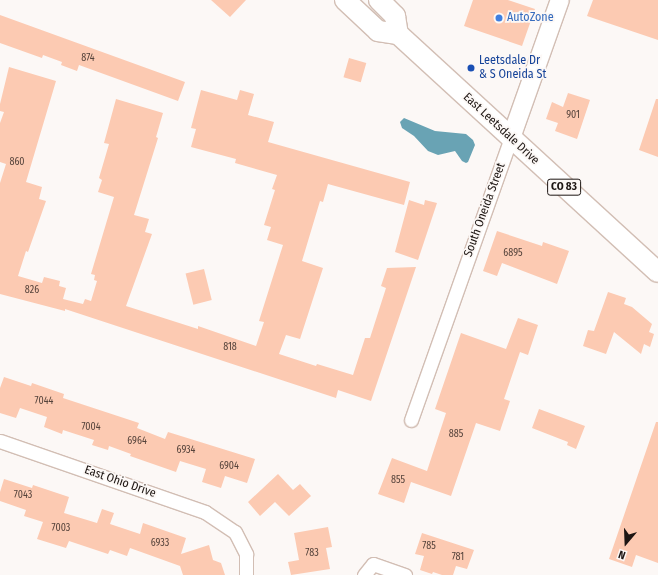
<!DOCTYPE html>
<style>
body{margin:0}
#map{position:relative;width:658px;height:575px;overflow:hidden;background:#fcf8f6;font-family:"Fira Sans Condensed",sans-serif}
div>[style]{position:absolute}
.water>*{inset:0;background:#69a3b4}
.building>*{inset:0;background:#fccab2;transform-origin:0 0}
.roads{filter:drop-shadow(1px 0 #d2beb4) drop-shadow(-1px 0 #d2beb4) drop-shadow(0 1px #d2beb4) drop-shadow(0 -1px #d2beb4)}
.street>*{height:13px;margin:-6.5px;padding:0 6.5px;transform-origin:6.5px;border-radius:6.5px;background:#fff}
.secondary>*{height:18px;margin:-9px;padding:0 9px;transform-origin:9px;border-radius:9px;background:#fff}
.primary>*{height:20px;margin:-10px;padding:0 10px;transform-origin:10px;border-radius:10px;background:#fff}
.dots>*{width:11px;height:11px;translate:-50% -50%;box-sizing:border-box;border:2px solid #fcf8f6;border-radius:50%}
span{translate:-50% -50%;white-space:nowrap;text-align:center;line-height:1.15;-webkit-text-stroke:3.5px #fcf8f6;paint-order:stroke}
.number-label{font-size:10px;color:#55433b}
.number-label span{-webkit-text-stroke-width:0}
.shield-label span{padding:1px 3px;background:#fcf8f6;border:1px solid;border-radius:3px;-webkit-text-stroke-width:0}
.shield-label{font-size:11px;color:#1d1613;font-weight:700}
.shop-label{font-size:12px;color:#366cbe}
.left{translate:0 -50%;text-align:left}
.transit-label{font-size:12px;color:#164399}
.street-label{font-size:12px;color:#1d1613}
.north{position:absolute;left:606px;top:523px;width:40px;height:40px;-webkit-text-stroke:3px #fcf8f6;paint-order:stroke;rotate:199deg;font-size:11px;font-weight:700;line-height:16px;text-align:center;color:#1d1613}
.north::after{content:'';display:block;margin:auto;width:14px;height:18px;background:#1d1613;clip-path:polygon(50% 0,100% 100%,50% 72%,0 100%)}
</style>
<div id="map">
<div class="water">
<i style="clip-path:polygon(404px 118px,435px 131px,466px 134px,473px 140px,475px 145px,468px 162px,466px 163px,462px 161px,455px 151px,438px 155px,428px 151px,414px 136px,402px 128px,400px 122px)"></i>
</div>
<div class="building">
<i style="clip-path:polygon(211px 0,246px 0,230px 17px)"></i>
<i style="clip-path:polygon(473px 0,508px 0,535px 9px,522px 46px,464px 26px)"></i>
<i style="clip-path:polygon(593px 0,658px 0,658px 40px,587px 16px)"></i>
<i style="clip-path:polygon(0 15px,185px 82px,178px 101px,79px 65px,77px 71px,61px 65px,62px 62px,43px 55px,42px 58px,0 43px)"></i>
<i style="left:349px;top:58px;width:18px;height:20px;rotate:16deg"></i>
<i style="clip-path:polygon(9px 67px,56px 81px,26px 182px,42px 187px,39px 199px,46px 201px,28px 252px,26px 251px,18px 276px,42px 283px,44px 277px,60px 281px,59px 286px,66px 288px,63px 299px,83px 304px,85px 299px,91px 301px,97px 281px,94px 280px,95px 275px,91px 274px,114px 197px,98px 192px,102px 180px,99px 178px,109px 144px,104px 143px,116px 99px,163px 113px,156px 137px,158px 138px,134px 215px,149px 219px,145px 232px,152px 234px,126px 306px,198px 329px,198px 326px,256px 346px,264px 322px,259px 321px,283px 245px,267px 240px,271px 227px,264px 225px,275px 190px,272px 189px,277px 175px,235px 163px,236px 159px,191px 147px,196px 129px,191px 128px,201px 90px,237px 100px,240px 90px,254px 94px,248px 115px,274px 122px,268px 142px,410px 182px,404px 205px,328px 184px,323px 202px,320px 201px,302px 261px,323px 268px,300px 339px,286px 335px,279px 354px,316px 366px,317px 364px,353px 375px,365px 338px,370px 338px,386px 288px,381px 286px,387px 268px,416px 267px,371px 401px,338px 390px,336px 398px,65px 309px,65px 311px,0 294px,0 183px,6px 164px,0 162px,0 123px,4px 112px,0 111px,0 104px)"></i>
<i style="clip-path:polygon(568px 93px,590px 100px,577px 139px,555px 131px,558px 123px,546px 119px,552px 102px,563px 107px)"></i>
<i style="clip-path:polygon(656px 99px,658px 99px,658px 157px,639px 150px)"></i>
<i style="clip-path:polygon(409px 200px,424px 205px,425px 200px,437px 203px,418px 260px,395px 252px)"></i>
<i style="clip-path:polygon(497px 231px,542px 246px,543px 242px,569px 251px,557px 284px,502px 263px,497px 276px,483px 271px)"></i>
<i style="left:204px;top:269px;width:32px;height:19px;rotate:76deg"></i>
<i style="clip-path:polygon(608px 292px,626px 298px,624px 304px,632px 307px,652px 324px,649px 332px,654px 334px,650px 347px,644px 344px,641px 354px,614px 332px,606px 354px,583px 346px,588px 330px,594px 331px)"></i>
<i style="clip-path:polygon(518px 318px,538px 325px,528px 355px,520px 352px,504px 399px,510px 401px,500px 431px,476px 423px,451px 496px,411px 482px,404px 503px,378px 494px,392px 458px,427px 471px,446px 413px,435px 409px,461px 333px,506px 349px)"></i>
<i style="clip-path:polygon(4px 377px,31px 386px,32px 383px,64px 394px,63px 398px,139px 423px,137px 428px,165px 439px,168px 432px,255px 459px,247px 483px,225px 476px,221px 488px,202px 482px,206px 469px,180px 461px,176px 472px,130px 456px,131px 454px,109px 446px,108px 450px,92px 445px,94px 440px,63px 430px,62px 434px,44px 427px,47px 417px,20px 408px,16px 418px,0 413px,0 388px)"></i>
<i style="clip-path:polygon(539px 409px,585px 426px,576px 449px,567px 445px,568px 442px,532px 428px)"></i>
<i style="clip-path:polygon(656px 422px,658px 422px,658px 563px,636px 555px,632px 567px,609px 559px)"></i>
<i style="clip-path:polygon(278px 474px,293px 490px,300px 484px,311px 496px,289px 516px,275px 502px,260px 516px,248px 502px)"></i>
<i style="clip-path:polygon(4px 479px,32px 488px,33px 485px,69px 497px,64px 513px,97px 523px,102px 509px,114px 513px,110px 524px,140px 534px,143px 523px,186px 538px,181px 554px,209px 545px,213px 560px,221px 563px,225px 575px,183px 575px,180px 566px,130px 548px,127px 556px,110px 550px,108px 554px,69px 541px,66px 548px,37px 539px,43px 522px,24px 516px,26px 510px,0 501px,0 492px)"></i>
<i style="clip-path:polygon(328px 527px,332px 547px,326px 548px,330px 569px,291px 575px,288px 562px,299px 560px,294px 533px)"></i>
<i style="clip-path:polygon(422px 533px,474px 550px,467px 569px,456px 566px,453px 575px,442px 575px,433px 572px,432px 574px,420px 570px,424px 556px,415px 554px)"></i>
</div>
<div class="roads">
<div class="street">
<i style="left:411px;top:420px;width:299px;rotate:-70.5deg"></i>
<i style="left:0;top:441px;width:217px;rotate:19.1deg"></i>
<i style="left:205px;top:512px;width:36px;rotate:34deg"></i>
<i style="left:235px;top:532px;width:25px;rotate:63deg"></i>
<i style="left:246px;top:554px;width:21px;rotate:90deg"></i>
<i style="left:364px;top:575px;width:14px;rotate:-51deg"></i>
<i style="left:373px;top:564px;width:34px;rotate:19deg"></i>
</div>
<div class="secondary">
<i style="left:511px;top:138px;width:146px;rotate:-70.5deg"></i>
</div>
<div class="primary">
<i style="left:345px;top:0;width:45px;rotate:43.2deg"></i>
<i style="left:378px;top:31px;width:20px;rotate:9deg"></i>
<i style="left:398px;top:34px;width:352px;rotate:42.5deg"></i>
<i style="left:379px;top:0;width:23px;rotate:45deg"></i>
<i style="left:395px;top:16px;width:18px;rotate:81deg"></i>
</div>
</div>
<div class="dots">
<i style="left:499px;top:18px;background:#3f7fe0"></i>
<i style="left:471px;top:68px;background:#1a4fb4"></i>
</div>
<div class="number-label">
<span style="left:88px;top:59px">874</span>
<span style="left:573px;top:116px">901</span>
<span style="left:17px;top:163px">860</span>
<span style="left:513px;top:254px">6895</span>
<span style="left:32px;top:291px">826</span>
<span style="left:230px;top:348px">818</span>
<span style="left:44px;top:402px">7044</span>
<span style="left:91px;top:428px">7004</span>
<span style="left:456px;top:435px">885</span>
<span style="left:137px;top:442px">6964</span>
<span style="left:186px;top:451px">6934</span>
<span style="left:229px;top:467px">6904</span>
<span style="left:398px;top:481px">855</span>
<span style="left:23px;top:496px">7043</span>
<span style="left:61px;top:529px">7003</span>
<span style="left:160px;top:544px">6933</span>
<span style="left:429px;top:547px">785</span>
<span style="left:312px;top:554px">783</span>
<span style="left:458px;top:558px">781</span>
</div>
<div class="shield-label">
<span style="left:564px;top:187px">CO 83</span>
</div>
<div class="shop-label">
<span class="left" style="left:507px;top:18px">AutoZone</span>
</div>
<div class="transit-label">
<span class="left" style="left:479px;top:68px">Leetsdale Dr<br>&amp; S Oneida St</span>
</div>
<div class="street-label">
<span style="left:501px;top:129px;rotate:43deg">East Leetsdale Drive</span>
<span style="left:485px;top:210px;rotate:-70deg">South Oneida Street</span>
<span style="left:120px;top:482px;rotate:19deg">East Ohio Drive</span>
</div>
<div class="north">N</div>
</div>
